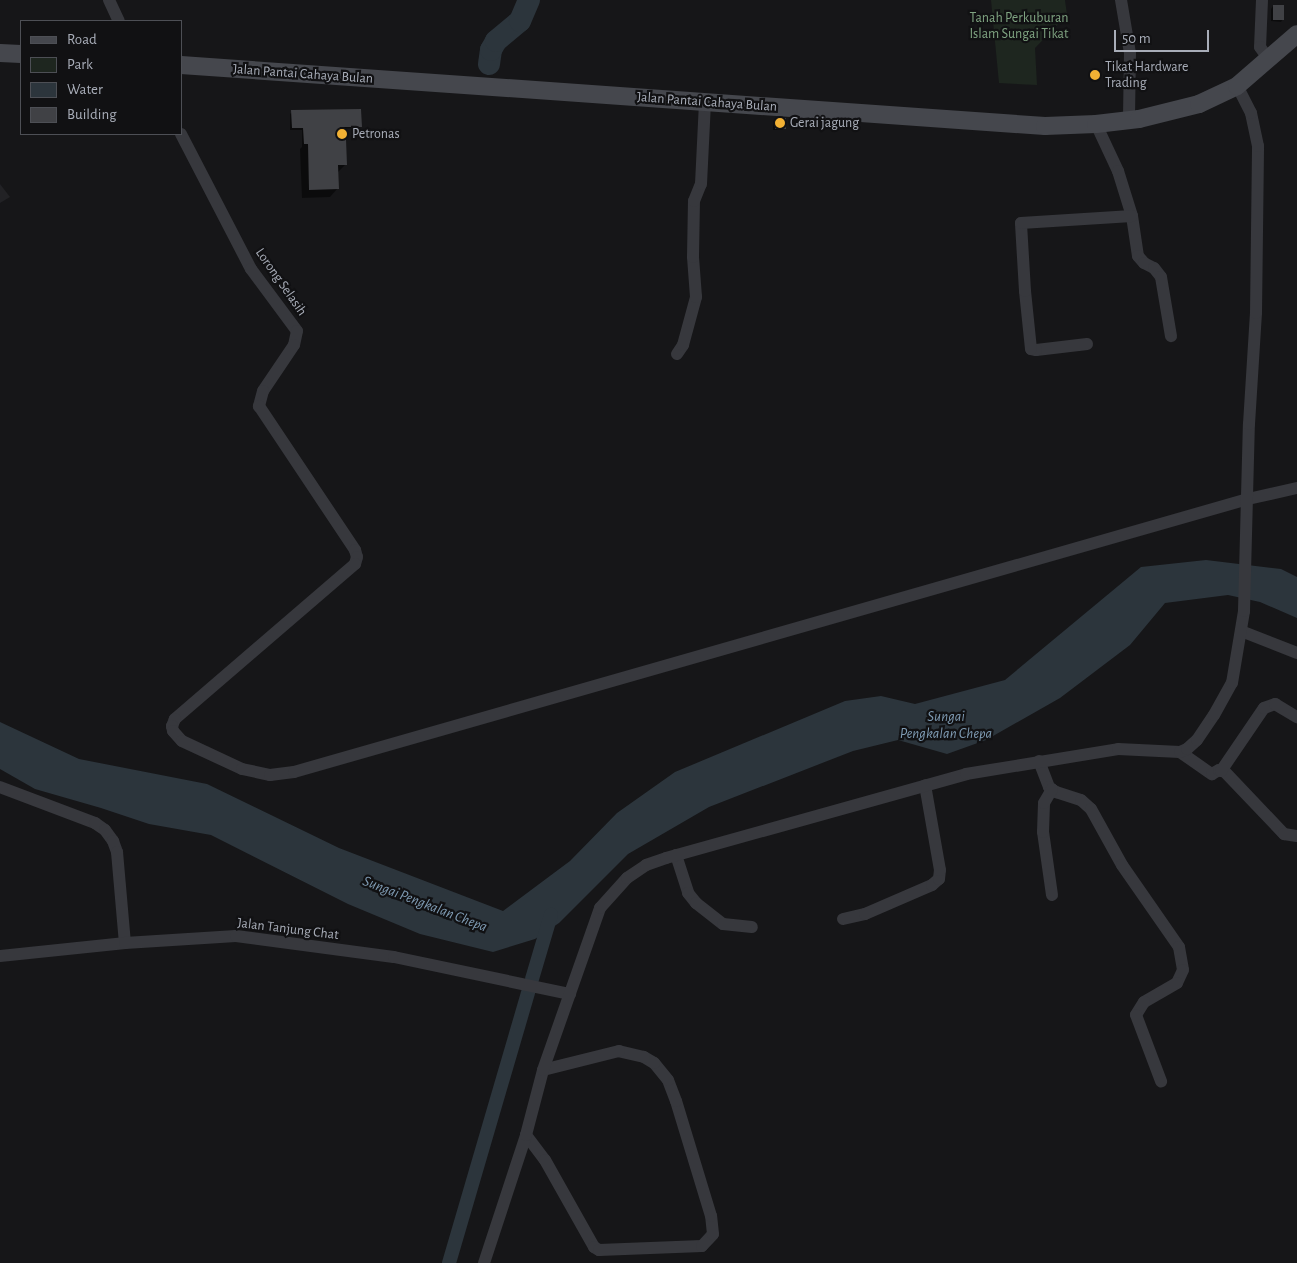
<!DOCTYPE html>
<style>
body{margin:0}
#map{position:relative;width:1297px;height:1263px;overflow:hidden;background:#161618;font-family:"Alegreya Sans",sans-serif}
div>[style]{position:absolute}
.built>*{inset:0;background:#222225}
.green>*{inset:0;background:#1e261f}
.water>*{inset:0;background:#2c353c}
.shadow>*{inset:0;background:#0007}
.canal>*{height:14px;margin:-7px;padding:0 7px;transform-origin:7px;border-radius:7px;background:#2c353c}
.river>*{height:22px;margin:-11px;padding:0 11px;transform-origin:11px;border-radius:11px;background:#2c353c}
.building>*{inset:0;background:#404145;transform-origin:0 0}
.street>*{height:12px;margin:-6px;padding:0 6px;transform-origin:6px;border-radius:6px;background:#37383d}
.secondary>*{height:18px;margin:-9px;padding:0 9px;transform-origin:9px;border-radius:9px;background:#45474d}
.dots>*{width:14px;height:14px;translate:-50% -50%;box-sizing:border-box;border:2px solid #111113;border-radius:50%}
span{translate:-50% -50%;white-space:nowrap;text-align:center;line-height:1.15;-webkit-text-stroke:4.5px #111113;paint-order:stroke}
.park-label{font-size:14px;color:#7fa381}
.poi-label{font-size:14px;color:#a8adb8}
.left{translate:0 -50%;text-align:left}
.street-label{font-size:14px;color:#a8adb8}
.water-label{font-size:15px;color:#7f9bb3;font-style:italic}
.legend{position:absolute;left:20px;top:20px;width:162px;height:115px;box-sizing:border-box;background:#111113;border:1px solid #4d4f55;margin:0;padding:6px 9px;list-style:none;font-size:15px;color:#a8adb8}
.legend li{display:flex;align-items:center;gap:10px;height:25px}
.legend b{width:25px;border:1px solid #4d4f55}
.scale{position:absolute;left:1114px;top:30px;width:95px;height:22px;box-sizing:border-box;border:2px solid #a8adb8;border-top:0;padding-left:6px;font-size:15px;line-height:18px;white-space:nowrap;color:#a8adb8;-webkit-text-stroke:4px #111113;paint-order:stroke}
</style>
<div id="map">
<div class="built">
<i style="clip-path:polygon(0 184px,10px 197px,0 203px)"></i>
</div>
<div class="green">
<i style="clip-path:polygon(991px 0,1065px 0,1067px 15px,1035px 48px,1037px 85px,999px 83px)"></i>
</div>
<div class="water">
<i style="clip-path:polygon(1206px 560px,1281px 569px,1297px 577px,1297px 618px,1260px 602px,1228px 595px,1165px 603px,1130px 645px,1060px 698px,986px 740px,947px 754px,898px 740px,853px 751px,709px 807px,628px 854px,559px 923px,535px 939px,493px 952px,420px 934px,348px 904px,211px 835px,149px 824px,101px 808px,35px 789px,0 769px,0 722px,79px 759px,207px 784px,339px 848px,503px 911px,570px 861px,617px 813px,675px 772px,845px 701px,881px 696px,915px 704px,1005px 680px,1141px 567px)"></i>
</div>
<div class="shadow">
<i style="clip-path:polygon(1273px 6px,1283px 19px,1281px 22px,1271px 21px,1271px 9px)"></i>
<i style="clip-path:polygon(292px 112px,361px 126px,358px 128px,339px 129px,346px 164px,338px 172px,338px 188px,330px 197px,302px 198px,300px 149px,302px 147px,302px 130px,290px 130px,290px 114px)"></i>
<i style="clip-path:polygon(775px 119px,784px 128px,782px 130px,773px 130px,773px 122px)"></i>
</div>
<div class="canal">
<i style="left:532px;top:979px;width:67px;rotate:-73.5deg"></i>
<i style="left:449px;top:1263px;width:282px;rotate:-73.7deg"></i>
</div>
<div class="river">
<i style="left:489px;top:64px;width:14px;rotate:-82deg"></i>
<i style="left:491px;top:50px;width:10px;rotate:-61deg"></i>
<i style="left:496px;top:41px;width:31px;rotate:-40deg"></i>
<i style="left:520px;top:21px;width:23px;rotate:-67deg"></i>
</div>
<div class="building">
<i style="left:1273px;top:5px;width:11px;height:15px"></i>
<i style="clip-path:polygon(361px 109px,362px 127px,340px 127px,341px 139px,346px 139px,347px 165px,338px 165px,339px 189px,309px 190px,308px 144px,304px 144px,303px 128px,292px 128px,291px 110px)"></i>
<i style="left:775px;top:118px;width:11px;height:11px"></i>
</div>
<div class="street">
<i style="left:109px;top:0;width:23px;rotate:65deg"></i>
<i style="left:1121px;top:0;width:54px;rotate:80.4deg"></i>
<i style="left:1130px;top:53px;width:67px;rotate:90.9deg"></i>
<i style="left:1262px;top:0;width:47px;rotate:92.4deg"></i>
<i style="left:1260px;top:47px;width:16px;rotate:55deg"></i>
<i style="left:1096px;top:124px;width:52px;rotate:64.9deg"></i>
<i style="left:1118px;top:171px;width:47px;rotate:72.7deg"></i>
<i style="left:1132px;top:216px;width:40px;rotate:81.5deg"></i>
<i style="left:1138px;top:256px;width:9px;rotate:49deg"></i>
<i style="left:1144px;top:263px;width:11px;rotate:27deg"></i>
<i style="left:1154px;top:268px;width:11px;rotate:52deg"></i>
<i style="left:1161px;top:277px;width:60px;rotate:80.4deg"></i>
<i style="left:181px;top:134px;width:152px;rotate:62.6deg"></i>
<i style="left:251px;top:269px;width:77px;rotate:53.4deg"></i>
<i style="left:297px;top:331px;width:14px;rotate:102deg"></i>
<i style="left:294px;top:345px;width:55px;rotate:124deg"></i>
<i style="left:263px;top:391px;width:16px;rotate:105deg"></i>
<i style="left:259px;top:406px;width:173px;rotate:56.3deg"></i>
<i style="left:355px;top:550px;width:7px;rotate:74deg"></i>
<i style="left:357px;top:557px;width:7px;rotate:106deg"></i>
<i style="left:355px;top:564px;width:238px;rotate:139.3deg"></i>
<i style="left:175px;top:719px;width:8px;rotate:113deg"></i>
<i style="left:172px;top:726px;width:5px;rotate:79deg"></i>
<i style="left:173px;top:731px;width:13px;rotate:48deg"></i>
<i style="left:182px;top:741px;width:66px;rotate:25deg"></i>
<i style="left:242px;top:769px;width:29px;rotate:12deg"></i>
<i style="left:270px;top:775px;width:24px;rotate:-7deg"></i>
<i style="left:294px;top:772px;width:992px;rotate:-15.97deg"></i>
<i style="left:1248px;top:499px;width:50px;rotate:-12.7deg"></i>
<i style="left:1087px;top:344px;width:51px;rotate:173.3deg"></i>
<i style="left:1036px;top:350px;width:5px;rotate:-169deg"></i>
<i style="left:1031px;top:349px;width:58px;rotate:-95.9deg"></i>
<i style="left:1025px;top:291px;width:68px;rotate:-93.4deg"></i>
<i style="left:1021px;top:223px;width:111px;rotate:-3.6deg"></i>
<i style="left:677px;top:354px;width:11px;rotate:-56deg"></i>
<i style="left:683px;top:345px;width:50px;rotate:-74.8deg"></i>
<i style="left:696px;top:297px;width:40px;rotate:-94.3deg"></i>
<i style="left:693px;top:257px;width:56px;rotate:-89deg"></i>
<i style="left:694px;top:201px;width:18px;rotate:-68deg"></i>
<i style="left:701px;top:184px;width:82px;rotate:-87.2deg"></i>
<i style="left:1241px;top:631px;width:60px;rotate:21.4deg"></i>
<i style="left:1180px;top:752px;width:39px;rotate:35deg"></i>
<i style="left:1212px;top:774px;width:8px;rotate:-30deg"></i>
<i style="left:1219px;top:770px;width:6px;rotate:18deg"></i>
<i style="left:1225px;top:772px;width:86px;rotate:46.4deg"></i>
<i style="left:1284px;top:834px;width:13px;rotate:9deg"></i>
<i style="left:1039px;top:761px;width:28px;rotate:69deg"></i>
<i style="left:1049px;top:787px;width:9px;rotate:36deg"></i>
<i style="left:1056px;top:792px;width:26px;rotate:18deg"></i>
<i style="left:1081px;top:800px;width:13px;rotate:42deg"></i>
<i style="left:1091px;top:809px;width:64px;rotate:61deg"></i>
<i style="left:1122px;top:865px;width:100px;rotate:55.2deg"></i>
<i style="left:1179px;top:947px;width:23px;rotate:80deg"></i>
<i style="left:1183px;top:970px;width:14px;rotate:115deg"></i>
<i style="left:1177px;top:983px;width:38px;rotate:150deg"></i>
<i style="left:1144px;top:1002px;width:15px;rotate:122deg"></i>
<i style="left:1136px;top:1015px;width:71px;rotate:69.3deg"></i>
<i style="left:1221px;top:771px;width:76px;rotate:-55.7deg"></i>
<i style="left:1264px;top:708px;width:12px;rotate:-20deg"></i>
<i style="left:1275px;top:704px;width:26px;rotate:31deg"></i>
<i style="left:0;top:787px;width:102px;rotate:20.8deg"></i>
<i style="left:95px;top:823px;width:12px;rotate:35deg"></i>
<i style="left:105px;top:830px;width:14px;rotate:54deg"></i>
<i style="left:113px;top:841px;width:12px;rotate:70deg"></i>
<i style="left:117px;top:852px;width:91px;rotate:85deg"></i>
<i style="left:676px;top:855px;width:40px;rotate:72deg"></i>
<i style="left:688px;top:893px;width:13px;rotate:51deg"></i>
<i style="left:696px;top:903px;width:34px;rotate:38deg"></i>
<i style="left:723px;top:924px;width:29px;rotate:6deg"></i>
<i style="left:1052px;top:895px;width:64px;rotate:-98.1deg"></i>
<i style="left:1043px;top:832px;width:29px;rotate:-88deg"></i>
<i style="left:1044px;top:803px;width:16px;rotate:-60deg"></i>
<i style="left:843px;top:919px;width:23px;rotate:-13deg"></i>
<i style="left:865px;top:914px;width:73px;rotate:-23.4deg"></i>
<i style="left:932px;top:885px;width:9px;rotate:-41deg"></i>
<i style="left:939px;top:879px;width:9px;rotate:-84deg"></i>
<i style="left:940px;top:870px;width:86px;rotate:-100deg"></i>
<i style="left:0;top:956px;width:126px;rotate:-5.9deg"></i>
<i style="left:125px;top:943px;width:111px;rotate:-3.6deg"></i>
<i style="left:236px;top:936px;width:159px;rotate:7.6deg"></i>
<i style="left:394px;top:957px;width:180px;rotate:11.9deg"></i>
<i style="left:526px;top:1135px;width:31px;rotate:53deg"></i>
<i style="left:545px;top:1160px;width:100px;rotate:60.6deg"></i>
<i style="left:594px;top:1247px;width:6px;rotate:31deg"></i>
<i style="left:599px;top:1250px;width:103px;rotate:-2.2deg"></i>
<i style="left:702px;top:1246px;width:16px;rotate:-47deg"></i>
<i style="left:713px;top:1234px;width:18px;rotate:-96deg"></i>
<i style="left:711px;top:1216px;width:120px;rotate:-106.9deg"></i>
<i style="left:676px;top:1101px;width:22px;rotate:-111deg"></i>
<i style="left:668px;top:1080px;width:22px;rotate:-129deg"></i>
<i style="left:654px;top:1063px;width:12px;rotate:-149deg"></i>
<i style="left:644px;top:1057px;width:26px;rotate:-167deg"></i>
<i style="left:619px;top:1051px;width:78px;rotate:166deg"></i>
<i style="left:484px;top:1263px;width:135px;rotate:-71.8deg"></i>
<i style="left:526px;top:1135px;width:67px;rotate:-75.3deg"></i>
<i style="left:543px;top:1070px;width:172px;rotate:-70.6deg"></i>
<i style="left:600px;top:908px;width:40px;rotate:-48deg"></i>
<i style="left:627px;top:878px;width:23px;rotate:-34deg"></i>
<i style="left:646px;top:865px;width:21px;rotate:-19deg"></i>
<i style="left:666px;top:858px;width:312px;rotate:-15.6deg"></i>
<i style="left:966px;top:774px;width:154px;rotate:-9.3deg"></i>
<i style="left:1118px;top:749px;width:62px;rotate:2.8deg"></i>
<i style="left:1180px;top:752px;width:8px;rotate:-23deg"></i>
<i style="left:1187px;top:749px;width:13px;rotate:-42deg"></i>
<i style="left:1197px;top:740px;width:30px;rotate:-56deg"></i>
<i style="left:1214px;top:715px;width:37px;rotate:-61deg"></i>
<i style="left:1232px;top:683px;width:73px;rotate:-80.5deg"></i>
<i style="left:1244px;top:611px;width:187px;rotate:-88.5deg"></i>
<i style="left:1249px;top:424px;width:111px;rotate:-86.4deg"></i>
<i style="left:1256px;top:313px;width:167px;rotate:-89.3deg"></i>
<i style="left:1258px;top:146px;width:34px;rotate:-102deg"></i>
<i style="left:1251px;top:113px;width:30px;rotate:-117deg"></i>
</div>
<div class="secondary">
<i style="left:0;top:53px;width:21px;rotate:3deg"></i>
<i style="left:181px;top:65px;width:866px;rotate:4.04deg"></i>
<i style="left:1045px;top:126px;width:51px;rotate:-2.2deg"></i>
<i style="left:1096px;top:124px;width:43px;rotate:-6.6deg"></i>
<i style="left:1139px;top:119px;width:62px;rotate:-14deg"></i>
<i style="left:1199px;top:104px;width:42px;rotate:-25.3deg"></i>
<i style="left:1237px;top:86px;width:79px;rotate:-40.9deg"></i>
</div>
<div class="dots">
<i style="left:1095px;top:75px;background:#f2b134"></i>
<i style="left:780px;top:123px;background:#f2b134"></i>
<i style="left:342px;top:134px;background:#f2b134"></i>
</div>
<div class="park-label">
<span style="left:1019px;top:26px">Tanah Perkuburan<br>Islam Sungai Tikat</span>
</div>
<div class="poi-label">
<span class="left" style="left:1105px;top:75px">Tikat Hardware<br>Trading</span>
<span class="left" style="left:790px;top:123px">Gerai jagung</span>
<span class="left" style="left:352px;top:134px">Petronas</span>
</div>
<div class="street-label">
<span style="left:303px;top:74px;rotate:4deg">Jalan Pantai Cahaya Bulan</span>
<span style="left:707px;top:102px;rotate:4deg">Jalan Pantai Cahaya Bulan</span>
<span style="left:281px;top:282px;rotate:55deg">Lorong Selasih</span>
<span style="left:288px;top:929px;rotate:7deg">Jalan Tanjung Chat</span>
</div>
<div class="water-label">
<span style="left:946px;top:725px">Sungai<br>Pengkalan Chepa</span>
<span style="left:425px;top:904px;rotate:21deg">Sungai Pengkalan Chepa</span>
</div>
<ul class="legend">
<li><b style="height:6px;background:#45474d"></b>Road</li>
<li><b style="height:14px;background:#1e261f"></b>Park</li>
<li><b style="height:14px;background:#2c353c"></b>Water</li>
<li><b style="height:14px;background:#404145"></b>Building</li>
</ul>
<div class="scale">50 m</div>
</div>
